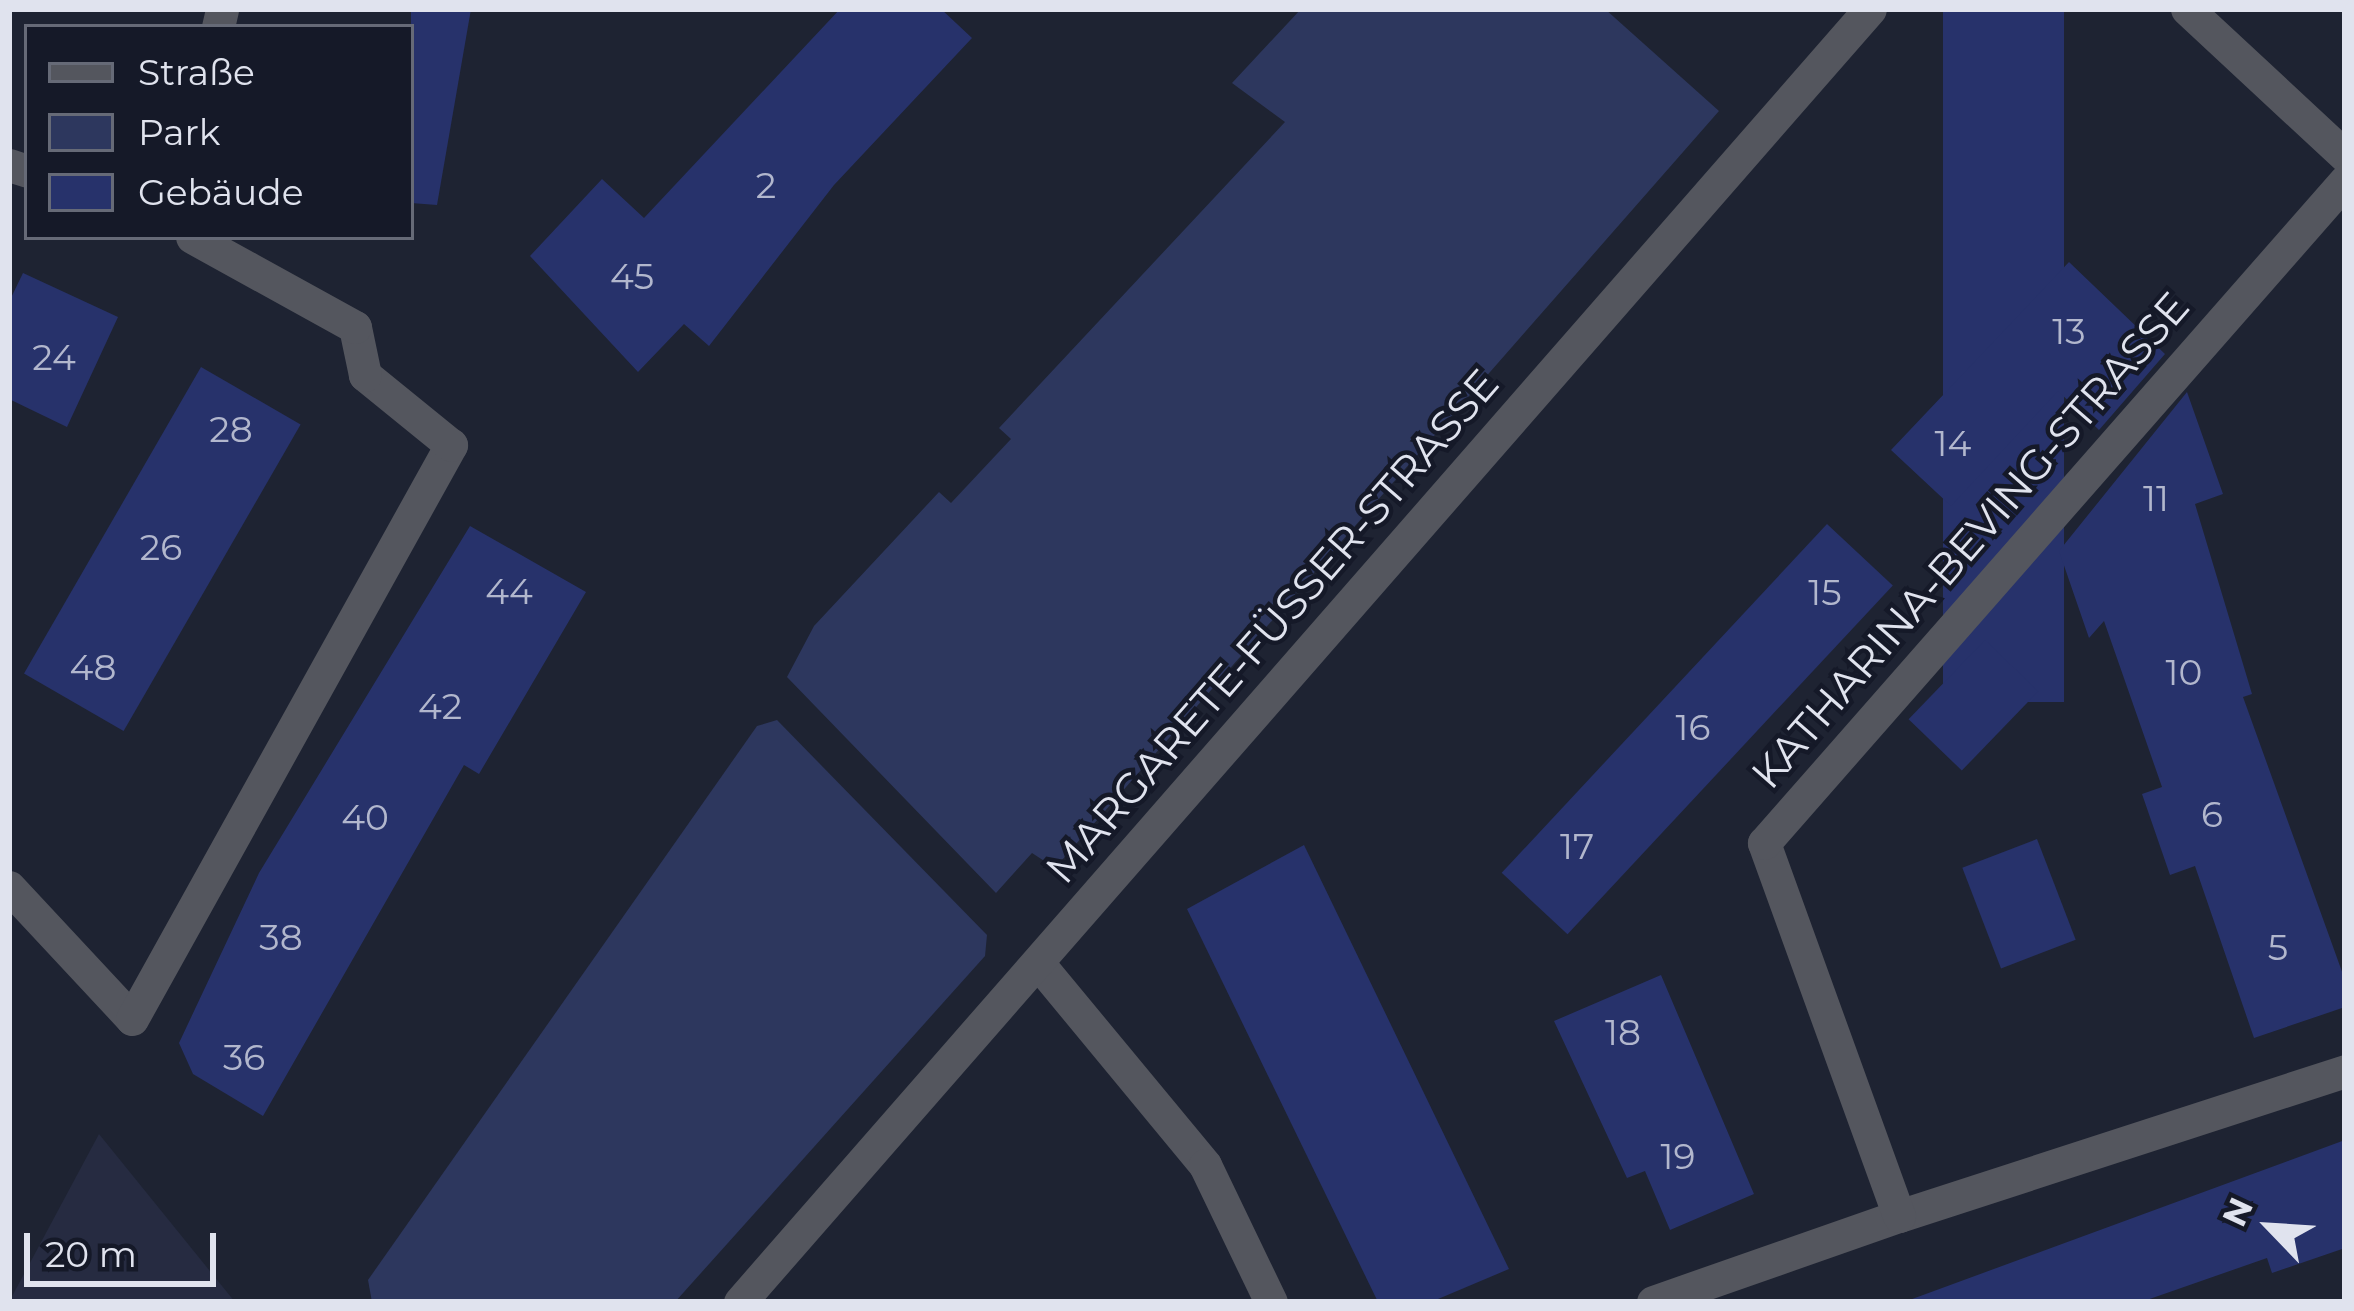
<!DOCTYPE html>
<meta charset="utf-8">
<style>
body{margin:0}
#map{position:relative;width:2354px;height:1311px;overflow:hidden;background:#1e2332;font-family:Montserrat,sans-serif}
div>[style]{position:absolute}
.built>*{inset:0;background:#262b41}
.green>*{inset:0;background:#2d375e}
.building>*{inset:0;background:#27326b;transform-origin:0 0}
.minor>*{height:33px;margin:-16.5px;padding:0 16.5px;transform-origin:16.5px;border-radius:16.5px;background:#54565e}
span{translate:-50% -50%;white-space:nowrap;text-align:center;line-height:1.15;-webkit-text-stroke:9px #151928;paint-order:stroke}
.number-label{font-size:36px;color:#b2b7cd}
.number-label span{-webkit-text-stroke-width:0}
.street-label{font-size:42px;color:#e0e3ee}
.frame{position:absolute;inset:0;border:12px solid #e0e3ee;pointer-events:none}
.legend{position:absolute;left:24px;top:24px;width:390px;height:216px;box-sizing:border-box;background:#151928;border:3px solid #666a77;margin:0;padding:15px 21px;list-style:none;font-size:36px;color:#e0e3ee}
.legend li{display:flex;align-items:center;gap:24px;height:60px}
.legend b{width:60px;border:3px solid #666a77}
.north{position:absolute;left:2210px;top:1167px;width:120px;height:120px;-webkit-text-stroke:9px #151928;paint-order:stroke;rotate:295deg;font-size:33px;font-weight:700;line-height:48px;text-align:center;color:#e0e3ee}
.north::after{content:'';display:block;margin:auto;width:42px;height:54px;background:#e0e3ee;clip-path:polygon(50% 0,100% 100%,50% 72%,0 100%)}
.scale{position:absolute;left:24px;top:1233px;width:192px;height:54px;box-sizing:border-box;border:6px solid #e0e3ee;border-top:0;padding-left:15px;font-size:36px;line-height:42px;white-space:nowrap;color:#e0e3ee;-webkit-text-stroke:9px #151928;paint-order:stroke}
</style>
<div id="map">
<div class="built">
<i style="clip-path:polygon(99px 1134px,235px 1302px,9px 1302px)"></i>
</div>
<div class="green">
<i style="clip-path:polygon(1301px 9px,1605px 9px,1719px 111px,1055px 868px,1032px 853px,996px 893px,787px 677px,814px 626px,939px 492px,951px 503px,1011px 439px,999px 428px,1285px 122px,1232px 83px)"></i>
<i style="clip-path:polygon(777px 720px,987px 935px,985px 956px,675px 1302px,372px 1302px,368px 1280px,757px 726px)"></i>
</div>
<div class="building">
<i style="clip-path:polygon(411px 9px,471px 9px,437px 205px,411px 203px)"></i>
<i style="clip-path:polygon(840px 9px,941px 9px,972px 38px,834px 185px,709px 346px,684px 324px,638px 372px,530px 256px,602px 179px,644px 218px)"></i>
<i style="left:1943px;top:9px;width:121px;height:693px"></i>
<i style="clip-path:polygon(2069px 262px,2165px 354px,2099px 430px,2058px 391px,1951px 506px,1891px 450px)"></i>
<i style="clip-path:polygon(23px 273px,118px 317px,67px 427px,9px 399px,9px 302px)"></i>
<i style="left:201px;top:367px;width:115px;height:354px;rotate:30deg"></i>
<i style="clip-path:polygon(2187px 392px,2223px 494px,2195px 504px,2252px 694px,2243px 697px,2345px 980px,2345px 1007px,2254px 1038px,2195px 866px,2170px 875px,2142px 794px,2162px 787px,2104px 621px,2089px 638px,2059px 551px)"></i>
<i style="left:1827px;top:524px;width:90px;height:477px;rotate:43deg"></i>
<i style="clip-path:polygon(470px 526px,586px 592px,479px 774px,464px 765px,263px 1116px,193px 1074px,179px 1043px,259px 873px)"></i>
<i style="left:1985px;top:640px;width:74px;height:110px;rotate:44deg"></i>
<i style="left:2037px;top:839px;width:108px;height:80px;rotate:69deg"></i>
<i style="clip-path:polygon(1304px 845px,1509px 1269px,1431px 1302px,1378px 1302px,1187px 909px)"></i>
<i style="clip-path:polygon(1661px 975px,1754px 1194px,1670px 1230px,1645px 1171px,1627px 1178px,1554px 1021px)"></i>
<i style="clip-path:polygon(2345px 1140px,2345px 1248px,2272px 1273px,2267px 1258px,2141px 1302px,1904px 1302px)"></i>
</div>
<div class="minor">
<i style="left:2187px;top:9px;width:216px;rotate:42.9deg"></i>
<i style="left:218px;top:27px;width:18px;rotate:-77deg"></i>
<i style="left:9px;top:165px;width:19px;rotate:18deg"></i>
<i style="left:9px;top:887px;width:180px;rotate:47deg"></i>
<i style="left:132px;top:1019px;width:657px;rotate:-60.94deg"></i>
<i style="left:451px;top:445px;width:111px;rotate:-140.9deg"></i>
<i style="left:365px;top:375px;width:49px;rotate:-101.8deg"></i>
<i style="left:355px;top:327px;width:186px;rotate:-151.1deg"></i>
<i style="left:1038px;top:963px;width:262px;rotate:50.4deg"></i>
<i style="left:1205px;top:1165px;width:152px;rotate:64.3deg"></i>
<i style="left:1899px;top:1216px;width:469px;rotate:-18deg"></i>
<i style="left:740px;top:1302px;width:1717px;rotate:-48.85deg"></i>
<i style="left:1653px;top:1302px;width:261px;rotate:-19.3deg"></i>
<i style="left:1899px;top:1216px;width:397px;rotate:-109.9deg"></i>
<i style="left:1764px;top:843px;width:881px;rotate:-48.73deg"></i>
</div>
<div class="number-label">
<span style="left:766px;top:186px">2</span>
<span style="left:632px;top:277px">45</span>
<span style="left:2069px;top:332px">13</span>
<span style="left:54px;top:358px">24</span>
<span style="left:231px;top:430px">28</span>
<span style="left:1953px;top:444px">14</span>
<span style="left:2156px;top:499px">11</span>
<span style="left:161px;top:548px">26</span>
<span style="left:509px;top:592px">44</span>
<span style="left:1825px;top:593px">15</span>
<span style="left:93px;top:668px">48</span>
<span style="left:2184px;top:673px">10</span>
<span style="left:440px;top:707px">42</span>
<span style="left:1693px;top:728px">16</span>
<span style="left:2212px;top:815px">6</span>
<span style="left:365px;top:818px">40</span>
<span style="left:1577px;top:847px">17</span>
<span style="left:281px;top:938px">38</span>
<span style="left:2278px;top:948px">5</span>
<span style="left:1623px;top:1033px">18</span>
<span style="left:244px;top:1058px">36</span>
<span style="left:1678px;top:1157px">19</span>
</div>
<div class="street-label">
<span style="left:1970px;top:540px;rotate:-49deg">KATHARINA-BEVING-STRASSE</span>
<span style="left:1272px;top:626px;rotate:-49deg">MARGARETE-FÜSSER-STRASSE</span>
</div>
<div class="frame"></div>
<ul class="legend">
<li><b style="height:15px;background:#54565e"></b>Straße</li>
<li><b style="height:33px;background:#2d375e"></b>Park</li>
<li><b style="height:33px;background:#27326b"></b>Gebäude</li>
</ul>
<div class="north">N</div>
<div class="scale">20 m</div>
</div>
